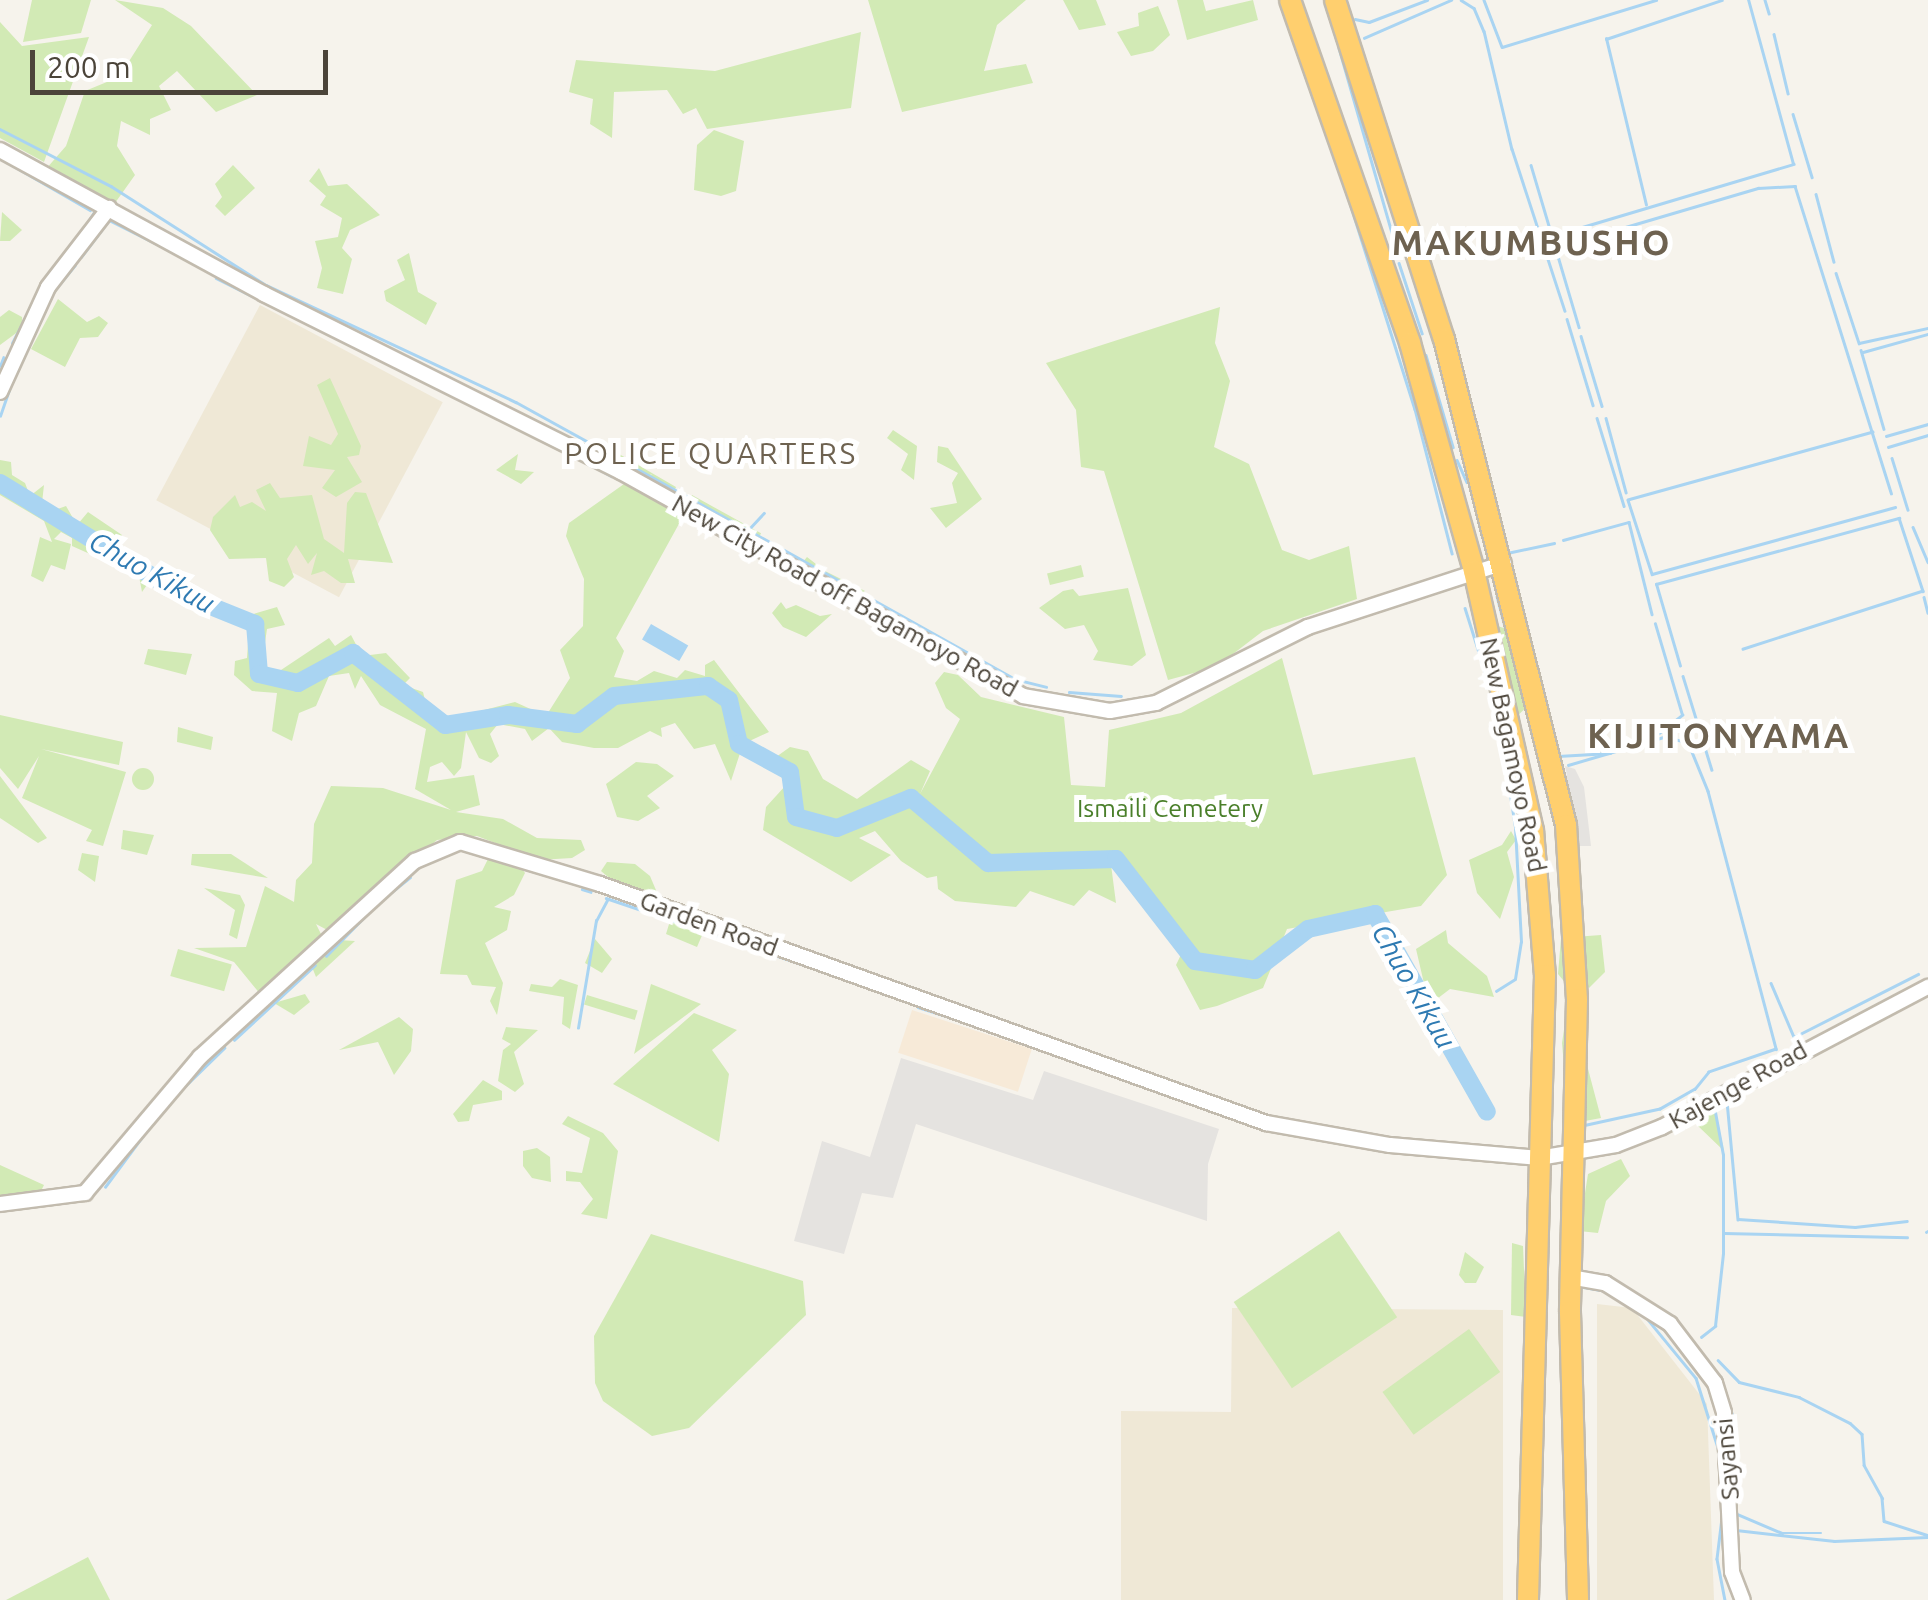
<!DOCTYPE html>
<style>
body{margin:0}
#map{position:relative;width:1928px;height:1600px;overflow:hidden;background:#f6f3ec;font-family:Ubuntu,sans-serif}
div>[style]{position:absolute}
.commercial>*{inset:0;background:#f7ead8;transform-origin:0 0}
.education>*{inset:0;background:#efe8d6;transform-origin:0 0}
.green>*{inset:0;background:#d2eab5;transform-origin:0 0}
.round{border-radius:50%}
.parking>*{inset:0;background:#e5e3e0}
.water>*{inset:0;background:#a9d4f2;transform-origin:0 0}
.stream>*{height:2.5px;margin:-1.25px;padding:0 1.25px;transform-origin:1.25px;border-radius:1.25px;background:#a9d4f2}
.river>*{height:18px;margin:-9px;padding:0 9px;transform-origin:9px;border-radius:9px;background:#a9d4f2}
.roads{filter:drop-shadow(2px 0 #c2bbae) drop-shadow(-2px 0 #c2bbae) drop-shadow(0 2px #c2bbae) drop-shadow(0 -2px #c2bbae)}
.minor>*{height:14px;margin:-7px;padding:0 7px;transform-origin:7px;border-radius:7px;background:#fff}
.highway>*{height:20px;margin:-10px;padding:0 10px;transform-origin:10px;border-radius:10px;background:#ffcf6e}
span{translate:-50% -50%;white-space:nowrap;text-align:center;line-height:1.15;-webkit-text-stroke:10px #fff;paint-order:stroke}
.street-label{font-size:25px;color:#4b4439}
.park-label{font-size:25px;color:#4a7f2a}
.water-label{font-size:28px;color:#2e7ab2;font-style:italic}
.quarter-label{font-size:30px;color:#6e6250;letter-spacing:2.5px}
.district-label{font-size:35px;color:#6e6250;font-weight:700;letter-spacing:2.5px}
.scale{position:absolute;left:30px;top:50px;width:298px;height:45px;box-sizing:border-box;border:5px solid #4b4439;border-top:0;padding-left:12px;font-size:30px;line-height:35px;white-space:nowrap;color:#4b4439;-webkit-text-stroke:8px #fff;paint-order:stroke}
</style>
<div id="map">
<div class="commercial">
<i style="left:912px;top:1010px;width:126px;height:45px;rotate:18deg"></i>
</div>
<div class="education">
<i style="left:260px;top:305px;width:207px;height:221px;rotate:28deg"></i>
<i style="clip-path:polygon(1597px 1304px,1632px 1308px,1707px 1404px,1714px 1600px,1597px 1600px)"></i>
<i style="clip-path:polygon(1232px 1308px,1503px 1310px,1503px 1600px,1121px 1600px,1121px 1411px,1231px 1412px)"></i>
</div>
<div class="green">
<i style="clip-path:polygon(32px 0,91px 0,81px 33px,23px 42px)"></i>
<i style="clip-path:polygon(115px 0,163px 8px,191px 26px,257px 95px,216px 112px,177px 71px,159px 86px,171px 110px,150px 119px,150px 135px,121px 121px,117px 146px,135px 175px,115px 203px,46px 169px,66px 146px,85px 91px,119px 77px,152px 25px)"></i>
<i style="clip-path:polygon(868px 0,1026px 0,997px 25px,984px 71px,1026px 64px,1033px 83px,902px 112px)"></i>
<i style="clip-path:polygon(1063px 0,1096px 0,1106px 25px,1079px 30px)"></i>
<i style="clip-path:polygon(1177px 0,1203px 0,1206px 11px,1253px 0,1258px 20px,1187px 40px)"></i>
<i style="clip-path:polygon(1158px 6px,1170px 35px,1153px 51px,1131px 56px,1117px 32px,1139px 26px,1138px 13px)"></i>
<i style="clip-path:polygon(0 22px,22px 46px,89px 37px,44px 162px,0 138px)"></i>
<i style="clip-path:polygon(861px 32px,851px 108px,707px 129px,696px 108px,683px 114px,667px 90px,614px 92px,612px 138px,590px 124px,593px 99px,569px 92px,576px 60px,715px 71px)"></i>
<i style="clip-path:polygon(714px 130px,744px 141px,736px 191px,721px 196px,694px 190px,697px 145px)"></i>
<i style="clip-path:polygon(233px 165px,255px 188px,225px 216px,215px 206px,222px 197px,215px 184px)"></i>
<i style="clip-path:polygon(319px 168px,328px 186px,347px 184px,380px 215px,350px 230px,342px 248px,352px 259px,343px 294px,317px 288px,322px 268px,315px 241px,338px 237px,342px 218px,320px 205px,326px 196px,309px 181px)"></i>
<i style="clip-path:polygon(2px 212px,22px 230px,10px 241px,0 241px)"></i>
<i style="clip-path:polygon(409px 253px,418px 292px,437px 303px,426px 325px,386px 301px,384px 291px,405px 280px,397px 260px)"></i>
<i style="clip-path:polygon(58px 299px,87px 322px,99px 316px,108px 323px,98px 337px,80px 338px,65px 367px,31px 349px)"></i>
<i style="clip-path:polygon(1220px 307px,1215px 343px,1230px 381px,1214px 447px,1249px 464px,1282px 550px,1309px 560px,1349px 546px,1357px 599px,1263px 631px,1216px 667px,1168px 680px,1104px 471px,1081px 467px,1076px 410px,1046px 363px)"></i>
<i style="clip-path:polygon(9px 310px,22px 317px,23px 328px,0 345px,0 317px)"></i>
<i style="clip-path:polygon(330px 378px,361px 446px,359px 455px,347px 457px,362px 482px,336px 497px,322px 488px,335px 470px,303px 466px,309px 436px,331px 445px,338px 434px,317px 385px)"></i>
<i style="clip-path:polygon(893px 430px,917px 446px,914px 480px,901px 470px,908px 454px,887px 438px)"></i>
<i style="clip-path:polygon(595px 440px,676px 487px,673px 494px,647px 480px,652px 474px,644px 478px,608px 459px)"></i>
<i style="clip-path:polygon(938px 446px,948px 448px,982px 499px,946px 528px,930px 508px,957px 503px,952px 483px,958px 473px,937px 462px)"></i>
<i style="clip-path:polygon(518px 454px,515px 470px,534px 472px,521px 484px,496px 470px)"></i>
<i style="clip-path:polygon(0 460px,11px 462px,12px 475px,25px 483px,30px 496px,44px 485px,42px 503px,52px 511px,66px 506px,77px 525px,88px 512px,122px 535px,112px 550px,158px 579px,156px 585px,149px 582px,142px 592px,139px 576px,72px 546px,72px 538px,61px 532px,54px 539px,71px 544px,65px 570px,51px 565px,43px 582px,31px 576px,40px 537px,52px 542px,44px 521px,0 495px)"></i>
<i style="clip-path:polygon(270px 483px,280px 498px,312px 495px,324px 539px,344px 553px,347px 503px,355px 492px,366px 493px,393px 563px,348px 559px,355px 583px,341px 583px,324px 571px,311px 575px,317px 553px,308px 564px,296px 545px,287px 559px,294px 577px,284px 587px,269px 581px,266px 558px,229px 559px,210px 530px,213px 517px,235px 495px,240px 507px,252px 502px,266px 511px,256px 490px)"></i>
<i style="clip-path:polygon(624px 484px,678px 512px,680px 522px,616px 638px,624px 651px,614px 677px,637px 681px,654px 671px,677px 678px,685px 670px,705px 676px,705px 665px,714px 660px,769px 732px,743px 744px,731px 781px,715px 744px,694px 749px,675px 723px,661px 728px,662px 737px,650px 731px,618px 748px,594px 748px,562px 742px,549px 728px,532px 741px,525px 729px,498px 724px,490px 734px,499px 756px,491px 763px,479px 758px,466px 732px,461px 768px,454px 776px,442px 762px,430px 767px,427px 782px,474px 775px,480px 805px,456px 812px,503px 819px,537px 838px,581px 840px,585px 850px,572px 858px,539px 860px,477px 836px,437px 840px,331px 932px,316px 924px,322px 936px,261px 995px,234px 962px,194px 948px,246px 947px,265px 886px,294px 902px,296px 880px,312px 863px,314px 824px,331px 786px,383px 788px,451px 810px,415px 789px,426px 729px,380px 705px,361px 676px,355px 689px,349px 673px,329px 676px,316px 706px,299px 713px,292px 741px,272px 731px,277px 693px,252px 691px,234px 675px,235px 661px,247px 658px,250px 615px,277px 607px,285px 625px,267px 629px,262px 663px,269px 671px,278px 672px,329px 638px,335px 646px,351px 635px,362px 656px,386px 653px,410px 678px,403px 685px,423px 692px,426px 704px,446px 720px,515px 702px,546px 716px,570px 678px,560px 650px,583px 626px,584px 579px,566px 536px,569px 523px)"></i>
<i style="left:692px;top:495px;width:79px;height:8px;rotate:29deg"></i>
<i style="clip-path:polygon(807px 557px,825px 571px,865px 591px,859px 596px,802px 563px)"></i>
<i style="left:1081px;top:565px;width:12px;height:35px;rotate:76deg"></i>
<i style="clip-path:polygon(1128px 588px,1146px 655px,1132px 666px,1093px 660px,1098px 651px,1084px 625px,1065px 629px,1039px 608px,1063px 591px,1073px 589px,1079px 596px)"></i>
<i style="clip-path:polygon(781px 602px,786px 609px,796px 605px,820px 616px,832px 614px,806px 637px,783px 627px,772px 613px)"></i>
<i style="clip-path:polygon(1495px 625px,1515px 632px,1528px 706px,1515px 718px)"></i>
<i style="clip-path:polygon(148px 649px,192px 654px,186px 675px,144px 664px)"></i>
<i style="clip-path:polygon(1282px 658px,1313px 775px,1415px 757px,1447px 875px,1421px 906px,1287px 929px,1263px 988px,1217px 1006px,1200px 1010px,1176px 965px,1188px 940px,1122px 856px,1110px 857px,1116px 903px,1089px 890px,1074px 906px,1030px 891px,1016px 907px,955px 901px,938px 889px,937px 876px,927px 878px,901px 861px,875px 831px,859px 838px,891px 855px,851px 882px,763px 830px,766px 807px,796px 774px,776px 757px,790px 747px,808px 751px,823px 779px,857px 799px,911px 760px,930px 771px,920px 794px,960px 719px,946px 708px,935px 683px,944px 672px,958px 675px,981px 697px,1064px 717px,1071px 785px,1105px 787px,1109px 730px,1181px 713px)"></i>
<i style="clip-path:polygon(0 715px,123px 742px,119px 765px,41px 749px,126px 772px,103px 846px,86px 841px,92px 830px,22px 798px,39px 756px,18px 789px,0 768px)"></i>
<i style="clip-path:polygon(178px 727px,213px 737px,211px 750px,177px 742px)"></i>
<i style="clip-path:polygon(636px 762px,657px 764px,674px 776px,647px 796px,660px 808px,638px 821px,617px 817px,606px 784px)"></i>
<i class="round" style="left:132px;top:768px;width:22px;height:22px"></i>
<i style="clip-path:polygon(0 776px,47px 838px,38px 843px,0 818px)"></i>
<i style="clip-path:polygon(123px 830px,154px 835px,147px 855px,121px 849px)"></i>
<i style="clip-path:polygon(1511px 831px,1516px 840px,1507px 852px,1514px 877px,1500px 919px,1477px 893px,1469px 860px,1502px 845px)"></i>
<i style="clip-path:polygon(82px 853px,99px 856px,95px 882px,78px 870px)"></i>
<i style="clip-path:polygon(192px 854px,231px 854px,268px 878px,191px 865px)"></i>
<i style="clip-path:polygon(489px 857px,520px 866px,525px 873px,514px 895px,494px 907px,511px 911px,507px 930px,485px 943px,503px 983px,497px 1015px,490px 1001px,496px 987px,472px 985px,467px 975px,440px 974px,456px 880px,482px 871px)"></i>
<i style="clip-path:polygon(607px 862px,635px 864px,650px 876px,661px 902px,621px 888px,601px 871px)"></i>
<i style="clip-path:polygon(204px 888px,240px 895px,245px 905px,237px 939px,229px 935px,235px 910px)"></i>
<i style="clip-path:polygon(670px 921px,703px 933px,697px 947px,666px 934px)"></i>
<i style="clip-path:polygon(1446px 930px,1448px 943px,1487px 976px,1494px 997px,1450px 989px,1429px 1005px,1416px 949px)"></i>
<i style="clip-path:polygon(1601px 935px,1605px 972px,1589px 988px,1580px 976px,1587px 988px,1572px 991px,1558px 974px,1561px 938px)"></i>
<i style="clip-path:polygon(595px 939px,612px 959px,602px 973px,585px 963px)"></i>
<i style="clip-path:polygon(338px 940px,355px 941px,316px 977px,310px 962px)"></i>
<i style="left:178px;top:949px;width:56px;height:28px;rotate:16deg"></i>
<i style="clip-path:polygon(560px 979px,578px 985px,570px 1029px,562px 1024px,564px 997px,529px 991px,531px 984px,552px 987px)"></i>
<i style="clip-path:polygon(651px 984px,701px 1004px,634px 1054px)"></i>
<i style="clip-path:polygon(305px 994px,310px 1002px,294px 1015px,274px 1003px)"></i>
<i style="left:587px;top:995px;width:53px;height:10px;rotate:17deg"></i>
<i style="clip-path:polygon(694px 1013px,737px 1030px,712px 1050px,729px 1074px,719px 1142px,613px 1084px)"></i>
<i style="clip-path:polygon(1566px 1016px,1574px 1016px,1601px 1118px,1569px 1124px,1562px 1043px)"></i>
<i style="clip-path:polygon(399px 1017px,413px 1029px,411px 1051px,394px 1075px,378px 1042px,339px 1050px)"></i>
<i style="clip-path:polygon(506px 1027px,538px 1030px,514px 1052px,524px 1084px,515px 1092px,498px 1081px,503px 1050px,511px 1044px,502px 1039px)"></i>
<i style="clip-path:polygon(483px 1080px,502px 1091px,502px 1100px,473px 1105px,469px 1121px,458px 1122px,453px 1114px)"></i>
<i style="clip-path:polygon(1711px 1105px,1715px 1108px,1724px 1151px,1697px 1125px,1707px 1115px,1691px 1118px)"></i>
<i style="clip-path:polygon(568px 1116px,603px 1133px,618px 1151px,607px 1219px,581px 1214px,593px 1199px,580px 1182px,566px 1181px,566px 1171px,582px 1173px,590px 1138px,562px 1124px)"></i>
<i style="clip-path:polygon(537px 1148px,550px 1157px,551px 1182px,532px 1178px,523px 1166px,523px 1151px)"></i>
<i style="clip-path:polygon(1621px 1159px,1630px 1176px,1606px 1201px,1598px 1233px,1579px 1231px,1588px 1174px)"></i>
<i style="clip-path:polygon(0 1165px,44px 1185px,39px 1195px,0 1198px)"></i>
<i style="left:1339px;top:1231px;width:104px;height:127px;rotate:56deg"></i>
<i style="clip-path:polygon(651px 1234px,803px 1281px,806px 1315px,689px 1428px,652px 1436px,603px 1401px,595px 1383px,594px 1336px)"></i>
<i style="clip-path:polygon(1512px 1243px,1523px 1246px,1526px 1317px,1511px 1315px)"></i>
<i style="clip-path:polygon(1465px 1252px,1484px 1267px,1476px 1283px,1465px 1283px,1459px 1275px)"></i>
<i style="left:1469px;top:1329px;width:53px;height:107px;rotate:54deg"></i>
<i style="clip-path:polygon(88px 1557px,110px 1600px,6px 1600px)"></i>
</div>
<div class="parking">
<i style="clip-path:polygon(1565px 766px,1575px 769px,1584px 787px,1591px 846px,1573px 846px,1559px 775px,1567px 775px)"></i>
<i style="clip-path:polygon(901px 1058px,1033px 1100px,1044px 1071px,1219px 1129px,1208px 1164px,1207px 1221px,916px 1124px,893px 1198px,862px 1193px,844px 1254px,794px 1241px,822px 1141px,870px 1157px)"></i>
</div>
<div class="water">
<i style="left:651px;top:624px;width:43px;height:18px;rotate:30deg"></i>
</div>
<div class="stream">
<i style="left:1461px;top:0;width:15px;rotate:32deg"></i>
<i style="left:1474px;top:8px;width:25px;rotate:67deg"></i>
<i style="left:1484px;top:31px;width:121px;rotate:76.7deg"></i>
<i style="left:1512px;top:149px;width:170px;rotate:71.9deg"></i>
<i style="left:1484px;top:0;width:50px;rotate:69deg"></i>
<i style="left:1502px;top:47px;width:161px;rotate:-17deg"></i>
<i style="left:1765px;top:0;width:14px;rotate:73deg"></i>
<i style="left:1355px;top:19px;width:14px;rotate:12deg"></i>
<i style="left:1369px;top:22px;width:62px;rotate:-20.8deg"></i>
<i style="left:1774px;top:34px;width:61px;rotate:76.7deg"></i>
<i style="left:1364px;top:38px;width:95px;rotate:-23.6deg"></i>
<i style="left:1339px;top:48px;width:203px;rotate:74deg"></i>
<i style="left:1793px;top:114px;width:66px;rotate:73.2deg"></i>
<i style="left:0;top:129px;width:125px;rotate:27.2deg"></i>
<i style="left:111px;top:186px;width:184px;rotate:32.6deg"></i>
<i style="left:266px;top:285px;width:276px;rotate:25.1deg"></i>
<i style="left:516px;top:402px;width:265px;rotate:28.9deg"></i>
<i style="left:748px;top:530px;width:23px;rotate:-47deg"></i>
<i style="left:0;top:158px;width:104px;rotate:30deg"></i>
<i style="left:1531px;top:165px;width:169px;rotate:73.5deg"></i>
<i style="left:1343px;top:181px;width:239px;rotate:72.5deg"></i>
<i style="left:1415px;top:409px;width:149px;rotate:75.6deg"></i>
<i style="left:1816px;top:194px;width:70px;rotate:75.2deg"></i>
<i style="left:1646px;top:205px;width:171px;rotate:-103.5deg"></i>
<i style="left:1606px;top:39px;width:122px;rotate:-18.6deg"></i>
<i style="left:82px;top:232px;width:23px;rotate:-59deg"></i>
<i style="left:1552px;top:236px;width:252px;rotate:-16.6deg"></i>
<i style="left:1793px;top:164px;width:170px;rotate:-105.3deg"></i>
<i style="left:1554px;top:248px;width:213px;rotate:-16.4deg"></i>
<i style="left:1758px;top:188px;width:37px;rotate:-3deg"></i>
<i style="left:1795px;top:186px;width:322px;rotate:72.6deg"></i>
<i style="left:81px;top:257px;width:46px;rotate:-52.9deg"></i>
<i style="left:109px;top:220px;width:67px;rotate:26.6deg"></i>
<i style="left:1399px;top:263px;width:74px;rotate:71.8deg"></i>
<i style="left:1836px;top:273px;width:74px;rotate:71.8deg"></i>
<i style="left:1859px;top:343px;width:71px;rotate:-12.3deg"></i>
<i style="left:216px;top:278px;width:45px;rotate:26.6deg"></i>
<i style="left:54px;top:291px;width:33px;rotate:-51deg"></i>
<i style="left:264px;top:302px;width:192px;rotate:26.3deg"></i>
<i style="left:1567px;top:319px;width:90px;rotate:73.2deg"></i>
<i style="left:1581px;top:336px;width:73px;rotate:73.3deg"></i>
<i style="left:12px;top:343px;width:54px;rotate:-62.5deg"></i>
<i style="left:1861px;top:350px;width:82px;rotate:73.8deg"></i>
<i style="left:1863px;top:352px;width:67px;rotate:-15.5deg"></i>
<i style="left:1426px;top:355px;width:96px;rotate:73.6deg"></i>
<i style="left:0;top:366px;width:9px;rotate:-69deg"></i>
<i style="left:0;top:416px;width:34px;rotate:-71deg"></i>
<i style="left:1597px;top:418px;width:92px;rotate:72.9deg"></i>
<i style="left:1606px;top:418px;width:77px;rotate:74.9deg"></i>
<i style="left:1873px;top:432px;width:254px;rotate:164.5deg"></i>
<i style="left:1628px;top:500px;width:78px;rotate:72deg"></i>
<i style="left:1652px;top:574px;width:252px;rotate:-15.4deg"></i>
<i style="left:1886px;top:436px;width:44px;rotate:-15.9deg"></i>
<i style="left:1888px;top:447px;width:42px;rotate:-16.7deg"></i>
<i style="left:1892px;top:458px;width:54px;rotate:72.9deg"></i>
<i style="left:1457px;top:460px;width:24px;rotate:66deg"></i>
<i style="left:586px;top:462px;width:29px;rotate:29deg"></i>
<i style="left:1468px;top:477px;width:70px;rotate:76deg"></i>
<i style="left:1913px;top:527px;width:38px;rotate:67deg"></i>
<i style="left:752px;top:532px;width:301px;rotate:29.2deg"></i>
<i style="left:1015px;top:679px;width:32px;rotate:14deg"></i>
<i style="left:1563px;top:540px;width:68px;rotate:-15.3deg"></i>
<i style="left:1629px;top:522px;width:95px;rotate:76deg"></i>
<i style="left:1507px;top:553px;width:48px;rotate:-12deg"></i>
<i style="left:1497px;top:596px;width:79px;rotate:75.3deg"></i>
<i style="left:1924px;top:597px;width:16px;rotate:76deg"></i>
<i style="left:1465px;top:608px;width:80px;rotate:72.5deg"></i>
<i style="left:1680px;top:666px;width:85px;rotate:-106.3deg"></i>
<i style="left:1656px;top:584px;width:252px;rotate:-15.2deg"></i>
<i style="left:1899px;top:518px;width:77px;rotate:71.8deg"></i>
<i style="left:1923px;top:591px;width:189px;rotate:162.1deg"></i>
<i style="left:1683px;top:676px;width:98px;rotate:72.9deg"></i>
<i style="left:1069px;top:692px;width:52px;rotate:4.4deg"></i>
<i style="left:1650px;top:740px;width:41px;rotate:-38deg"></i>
<i style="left:1682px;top:715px;width:95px;rotate:-106.5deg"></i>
<i style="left:1558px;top:756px;width:52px;rotate:-3.3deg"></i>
<i style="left:1568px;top:765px;width:100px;rotate:-16.3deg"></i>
<i style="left:1664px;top:737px;width:25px;rotate:12deg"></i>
<i style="left:1688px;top:742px;width:53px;rotate:67.8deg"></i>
<i style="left:1708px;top:791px;width:267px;rotate:75.2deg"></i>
<i style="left:1776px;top:1049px;width:71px;rotate:161.1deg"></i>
<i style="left:1709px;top:1072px;width:22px;rotate:129deg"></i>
<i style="left:1695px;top:1089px;width:40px;rotate:150.3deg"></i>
<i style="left:1660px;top:1109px;width:79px;rotate:167.6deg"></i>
<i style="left:582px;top:889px;width:9px;rotate:18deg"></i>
<i style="left:388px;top:895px;width:28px;rotate:-39deg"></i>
<i style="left:606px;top:898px;width:243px;rotate:18.7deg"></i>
<i style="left:326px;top:956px;width:59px;rotate:-45.7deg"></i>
<i style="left:852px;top:982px;width:54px;rotate:19.4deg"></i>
<i style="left:1771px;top:983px;width:59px;rotate:66.9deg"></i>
<i style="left:1794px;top:1037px;width:139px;rotate:-26.9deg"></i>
<i style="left:1496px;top:991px;width:22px;rotate:-32deg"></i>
<i style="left:1515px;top:979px;width:37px;rotate:-81deg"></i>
<i style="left:1521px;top:942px;width:115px;rotate:-93deg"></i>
<i style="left:1515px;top:827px;width:103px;rotate:-98.9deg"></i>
<i style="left:918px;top:1007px;width:59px;rotate:17.8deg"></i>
<i style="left:578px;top:1028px;width:109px;rotate:-80.5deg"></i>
<i style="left:596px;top:921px;width:24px;rotate:-62deg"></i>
<i style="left:234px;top:1040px;width:110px;rotate:-42.8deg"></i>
<i style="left:182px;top:1089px;width:59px;rotate:-44.3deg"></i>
<i style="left:1727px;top:1101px;width:119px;rotate:84.7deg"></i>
<i style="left:1738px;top:1219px;width:117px;rotate:3.9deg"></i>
<i style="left:1855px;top:1227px;width:52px;rotate:-6.6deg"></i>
<i style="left:105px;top:1187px;width:67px;rotate:-53.5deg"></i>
<i style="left:1926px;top:1232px;width:2px;rotate:-27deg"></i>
<i style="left:1724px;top:1233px;width:183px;rotate:1.3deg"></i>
<i style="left:1578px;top:1286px;width:27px;rotate:10deg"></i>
<i style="left:1645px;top:1316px;width:80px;rotate:50.6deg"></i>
<i style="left:1696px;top:1378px;width:77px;rotate:72.5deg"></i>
<i style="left:1701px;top:1337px;width:18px;rotate:-38deg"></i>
<i style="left:1715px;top:1326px;width:73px;rotate:-83.7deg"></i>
<i style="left:1723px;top:1253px;width:98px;rotate:-90deg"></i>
<i style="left:1723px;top:1155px;width:49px;rotate:-100.6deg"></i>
<i style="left:1718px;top:1360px;width:30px;rotate:46deg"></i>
<i style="left:1739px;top:1382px;width:62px;rotate:14deg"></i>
<i style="left:1799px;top:1397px;width:57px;rotate:27deg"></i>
<i style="left:1850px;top:1423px;width:16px;rotate:43deg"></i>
<i style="left:1862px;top:1434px;width:31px;rotate:86deg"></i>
<i style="left:1864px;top:1465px;width:38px;rotate:61deg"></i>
<i style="left:1882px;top:1498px;width:23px;rotate:85deg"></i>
<i style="left:1884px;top:1521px;width:45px;rotate:18deg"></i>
<i style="left:1727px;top:1399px;width:18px;rotate:71deg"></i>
<i style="left:1733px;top:1424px;width:20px;rotate:87deg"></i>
<i style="left:1734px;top:1452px;width:11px;rotate:85deg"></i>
<i style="left:1735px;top:1470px;width:11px;rotate:90deg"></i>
<i style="left:1735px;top:1487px;width:18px;rotate:90deg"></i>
<i style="left:1737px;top:1514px;width:49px;rotate:22.9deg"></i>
<i style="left:1782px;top:1533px;width:39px"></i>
<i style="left:1722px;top:1518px;width:41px;rotate:97deg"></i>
<i style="left:1717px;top:1559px;width:42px;rotate:79deg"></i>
<i style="left:1736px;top:1530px;width:99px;rotate:6.4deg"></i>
<i style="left:1834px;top:1541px;width:94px;rotate:-2.4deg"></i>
</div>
<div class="river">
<i style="left:0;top:483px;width:215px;rotate:31.5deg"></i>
<i style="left:183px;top:595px;width:78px;rotate:21.9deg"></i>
<i style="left:255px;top:624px;width:50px;rotate:85.4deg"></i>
<i style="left:259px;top:674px;width:40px;rotate:13deg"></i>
<i style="left:298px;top:683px;width:63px;rotate:-28.6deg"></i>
<i style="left:353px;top:653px;width:117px;rotate:38deg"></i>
<i style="left:445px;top:725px;width:64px;rotate:-9deg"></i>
<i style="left:508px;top:715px;width:70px;rotate:7.4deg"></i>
<i style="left:577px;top:724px;width:46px;rotate:-37.1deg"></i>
<i style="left:614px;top:696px;width:95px;rotate:-6.1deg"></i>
<i style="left:708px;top:686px;width:25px;rotate:34deg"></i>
<i style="left:729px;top:700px;width:45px;rotate:77.2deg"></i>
<i style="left:739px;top:744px;width:58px;rotate:28.8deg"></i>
<i style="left:790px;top:772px;width:45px;rotate:82.4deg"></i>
<i style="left:796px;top:817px;width:42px;rotate:15deg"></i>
<i style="left:837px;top:828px;width:80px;rotate:-22.1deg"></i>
<i style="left:911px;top:798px;width:101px;rotate:40.2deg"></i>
<i style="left:988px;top:863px;width:128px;rotate:-1.8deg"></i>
<i style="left:1116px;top:859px;width:129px;rotate:52.2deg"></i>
<i style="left:1195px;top:961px;width:61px;rotate:8.5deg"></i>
<i style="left:1255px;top:970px;width:67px;rotate:-37.7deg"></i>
<i style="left:1308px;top:929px;width:69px;rotate:-12.6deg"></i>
<i style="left:1375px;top:914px;width:227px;rotate:60.5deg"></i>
</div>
<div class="roads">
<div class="minor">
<i style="left:0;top:150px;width:301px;rotate:28.6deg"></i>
<i style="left:264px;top:294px;width:399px;rotate:26.5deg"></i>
<i style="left:621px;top:472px;width:460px;rotate:29.1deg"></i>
<i style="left:1023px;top:696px;width:88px;rotate:9.8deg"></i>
<i style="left:1110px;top:711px;width:47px;rotate:-9.9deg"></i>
<i style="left:1156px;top:703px;width:170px;rotate:-26.6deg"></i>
<i style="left:1308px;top:627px;width:206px;rotate:-18.1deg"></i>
<i style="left:0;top:392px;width:115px;rotate:-65.4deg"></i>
<i style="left:48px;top:287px;width:100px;rotate:-52.3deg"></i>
<i style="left:0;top:1204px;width:86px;rotate:-7.4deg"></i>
<i style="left:85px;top:1193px;width:178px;rotate:-49.8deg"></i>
<i style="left:200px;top:1057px;width:291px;rotate:-42.4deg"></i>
<i style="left:415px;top:861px;width:49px;rotate:-22.9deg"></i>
<i style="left:460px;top:842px;width:146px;rotate:16.7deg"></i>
<i style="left:600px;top:884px;width:708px;rotate:19.74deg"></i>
<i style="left:1266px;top:1123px;width:126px;rotate:10.1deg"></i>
<i style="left:1390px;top:1145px;width:150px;rotate:5deg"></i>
<i style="left:1539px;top:1158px;width:78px;rotate:-9.6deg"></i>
<i style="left:1616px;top:1145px;width:49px;rotate:-21.4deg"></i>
<i style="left:1662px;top:1127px;width:301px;rotate:-27.8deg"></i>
<i style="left:1570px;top:1277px;width:36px;rotate:10deg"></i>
<i style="left:1605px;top:1283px;width:77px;rotate:32.2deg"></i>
<i style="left:1670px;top:1324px;width:74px;rotate:52.7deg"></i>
<i style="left:1715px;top:1383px;width:31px;rotate:73deg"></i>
<i style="left:1724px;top:1413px;width:159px;rotate:87.1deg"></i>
<i style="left:1732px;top:1572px;width:30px;rotate:69deg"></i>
</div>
<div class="highway">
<i style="left:1290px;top:0;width:363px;rotate:70.7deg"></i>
<i style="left:1410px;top:343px;width:237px;rotate:74.3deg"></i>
<i style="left:1474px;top:571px;width:266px;rotate:77.2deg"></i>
<i style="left:1533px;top:830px;width:145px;rotate:85.3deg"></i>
<i style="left:1545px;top:975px;width:625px;rotate:91.56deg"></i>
<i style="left:1335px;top:0;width:356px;rotate:72.2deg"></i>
<i style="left:1444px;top:339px;width:501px;rotate:75.91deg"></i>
<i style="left:1566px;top:825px;width:174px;rotate:86.4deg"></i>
<i style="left:1577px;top:999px;width:313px;rotate:91.3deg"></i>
<i style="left:1570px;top:1312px;width:288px;rotate:88.4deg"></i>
</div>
</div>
<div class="street-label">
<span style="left:845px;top:596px;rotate:29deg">New City Road off Bagamoyo Road</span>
<span style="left:1513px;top:755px;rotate:78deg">New Bagamoyo Road</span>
<span style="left:709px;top:924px;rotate:20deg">Garden Road</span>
<span style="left:1738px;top:1085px;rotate:-29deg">Kajenge Road</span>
<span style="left:1727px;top:1459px;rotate:-95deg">Sayansi</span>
</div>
<div class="park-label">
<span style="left:1170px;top:808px">Ismaili Cemetery</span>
</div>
<div class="water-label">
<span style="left:152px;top:572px;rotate:29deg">Chuo Kikuu</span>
<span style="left:1414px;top:986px;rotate:60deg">Chuo Kikuu</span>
</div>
<div class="quarter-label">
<span style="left:711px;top:453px">POLICE QUARTERS</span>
</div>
<div class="district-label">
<span style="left:1532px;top:242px">MAKUMBUSHO</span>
<span style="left:1719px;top:735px">KIJITONYAMA</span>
</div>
<div class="scale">200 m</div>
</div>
